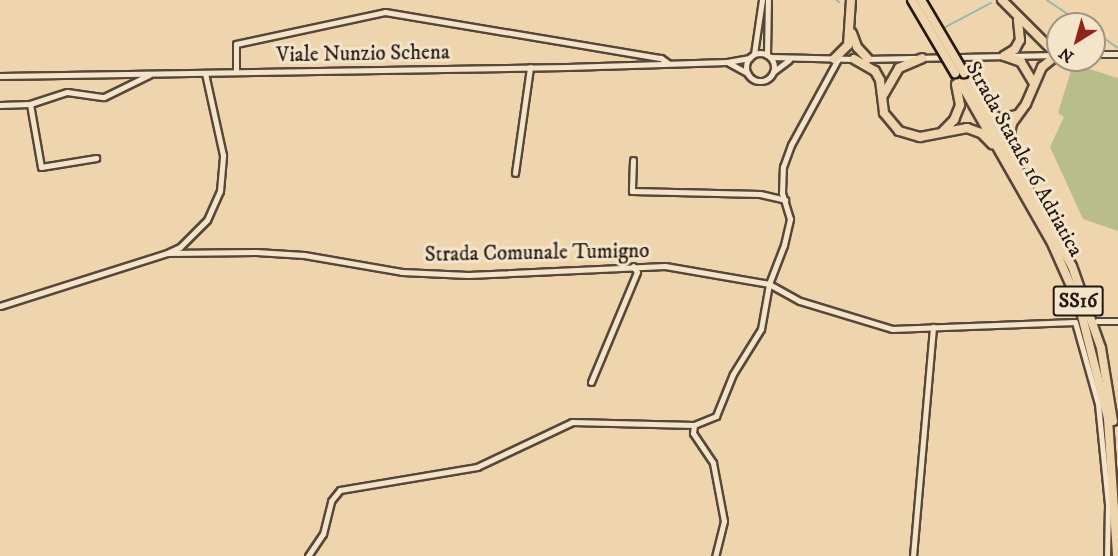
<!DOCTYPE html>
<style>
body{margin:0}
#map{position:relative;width:1118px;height:556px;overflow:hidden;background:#eed5ad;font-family:"IM FELL DW Pica",serif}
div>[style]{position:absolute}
.green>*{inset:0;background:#b8bd8a}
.stream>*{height:1.5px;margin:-0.75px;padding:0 0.75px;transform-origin:0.75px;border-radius:0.75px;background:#99b9ab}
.roads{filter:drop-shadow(2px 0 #574739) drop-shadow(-2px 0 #574739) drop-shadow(0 2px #574739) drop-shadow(0 -2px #574739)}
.minor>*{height:5px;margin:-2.5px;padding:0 2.5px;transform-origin:2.5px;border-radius:2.5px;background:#f4e4ca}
.minor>.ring{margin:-2.5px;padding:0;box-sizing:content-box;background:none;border:5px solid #f4e4ca;border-radius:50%}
.highway>*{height:8px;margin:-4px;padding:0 4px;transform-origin:4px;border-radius:4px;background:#eed5ad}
.bridges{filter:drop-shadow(2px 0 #251812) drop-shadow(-2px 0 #251812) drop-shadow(0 2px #251812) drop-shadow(0 -2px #251812)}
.highway-bridge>*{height:8px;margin:-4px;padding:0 4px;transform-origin:4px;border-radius:4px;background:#eed5ad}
span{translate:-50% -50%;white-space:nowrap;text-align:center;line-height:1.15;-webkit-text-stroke:6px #f4e4ca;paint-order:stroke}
.shield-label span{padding:2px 4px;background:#f4e4ca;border:2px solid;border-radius:4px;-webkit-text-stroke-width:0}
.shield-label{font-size:20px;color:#251812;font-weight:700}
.street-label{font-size:21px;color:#251812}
.north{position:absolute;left:1046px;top:12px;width:60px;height:60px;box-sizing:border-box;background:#f4e4ca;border:2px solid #a19280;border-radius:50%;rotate:217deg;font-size:16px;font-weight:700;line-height:24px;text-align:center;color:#251812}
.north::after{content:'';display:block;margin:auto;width:21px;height:27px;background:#8f2418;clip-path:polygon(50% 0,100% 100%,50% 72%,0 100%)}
</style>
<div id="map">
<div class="green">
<i style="clip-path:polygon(1073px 64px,1118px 78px,1118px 231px,1083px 219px,1050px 147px,1064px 117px,1058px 113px)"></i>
</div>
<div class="stream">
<i style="left:837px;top:0;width:3px;rotate:45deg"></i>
<i style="left:1047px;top:0;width:43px;rotate:33.7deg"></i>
<i style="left:944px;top:28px;width:53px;rotate:-28deg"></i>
<i style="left:1094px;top:31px;width:29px;rotate:35deg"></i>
</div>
<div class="roads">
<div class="minor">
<i class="ring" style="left:746px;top:53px;width:23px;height:23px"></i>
<i style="left:754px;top:54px;width:55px;rotate:-81.6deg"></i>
<i style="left:1094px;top:54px;width:24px"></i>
<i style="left:767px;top:55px;width:55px;rotate:-89deg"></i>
<i style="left:770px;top:57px;width:85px;rotate:1.3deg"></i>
<i style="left:865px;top:59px;width:191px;rotate:-1.2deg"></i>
<i style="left:729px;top:63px;width:21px;rotate:29deg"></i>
<i style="left:236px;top:72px;width:28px;rotate:-90deg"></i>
<i style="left:236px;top:44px;width:152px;rotate:-12.1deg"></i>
<i style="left:385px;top:12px;width:280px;rotate:9.5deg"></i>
<i style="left:661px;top:58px;width:9px;rotate:36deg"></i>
<i style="left:773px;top:72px;width:20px;rotate:-37deg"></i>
<i style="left:0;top:76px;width:567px;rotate:-0.91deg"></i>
<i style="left:567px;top:67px;width:160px;rotate:-1.8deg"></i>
<i style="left:727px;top:62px;width:23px;rotate:-10deg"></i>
<i style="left:30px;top:104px;width:64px;rotate:80.1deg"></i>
<i style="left:41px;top:167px;width:56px;rotate:-9.3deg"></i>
<i style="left:0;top:105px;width:30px;rotate:-2deg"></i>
<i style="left:30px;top:104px;width:39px;rotate:-18deg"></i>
<i style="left:67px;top:92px;width:37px;rotate:8deg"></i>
<i style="left:104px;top:97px;width:50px;rotate:-26.1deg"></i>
<i style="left:633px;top:160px;width:31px;rotate:92deg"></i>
<i style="left:632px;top:191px;width:128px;rotate:1.3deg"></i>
<i style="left:760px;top:194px;width:26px;rotate:13deg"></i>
<i style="left:515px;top:173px;width:107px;rotate:-81.9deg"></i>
<i style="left:169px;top:252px;width:12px;rotate:-24deg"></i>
<i style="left:180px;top:247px;width:38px;rotate:-45deg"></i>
<i style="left:207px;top:220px;width:32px;rotate:-66deg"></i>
<i style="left:220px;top:191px;width:36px;rotate:-85deg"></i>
<i style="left:223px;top:155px;width:84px;rotate:-102.4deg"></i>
<i style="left:0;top:306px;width:175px;rotate:-17.6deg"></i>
<i style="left:167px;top:253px;width:89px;rotate:-0.6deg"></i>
<i style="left:256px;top:252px;width:48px;rotate:3.6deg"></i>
<i style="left:304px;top:255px;width:99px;rotate:9.8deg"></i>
<i style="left:402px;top:272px;width:66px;rotate:2.6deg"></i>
<i style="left:468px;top:275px;width:197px;rotate:-2.6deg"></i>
<i style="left:665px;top:266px;width:106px;rotate:9.8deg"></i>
<i style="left:769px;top:284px;width:35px;rotate:29deg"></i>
<i style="left:800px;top:301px;width:96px;rotate:16.9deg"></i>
<i style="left:892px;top:329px;width:183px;rotate:-2.2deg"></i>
<i style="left:1075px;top:322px;width:85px;rotate:74.3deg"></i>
<i style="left:1098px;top:404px;width:101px;rotate:84.3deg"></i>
<i style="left:1108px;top:505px;width:51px;rotate:91.1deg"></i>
<i style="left:1097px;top:321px;width:21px"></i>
<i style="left:591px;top:382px;width:119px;rotate:-67.3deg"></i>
<i style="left:637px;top:272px;width:7px;rotate:-124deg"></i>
<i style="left:694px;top:425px;width:8px;rotate:97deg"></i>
<i style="left:693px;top:433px;width:36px;rotate:56deg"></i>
<i style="left:713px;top:463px;width:59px;rotate:79.3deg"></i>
<i style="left:724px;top:521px;width:36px;rotate:104deg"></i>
<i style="left:308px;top:556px;width:27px;rotate:-56deg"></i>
<i style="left:323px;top:534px;width:34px;rotate:-76deg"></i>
<i style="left:331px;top:501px;width:14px;rotate:-51deg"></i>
<i style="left:340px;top:490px;width:139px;rotate:-9.5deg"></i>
<i style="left:477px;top:467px;width:105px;rotate:-25.3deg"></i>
<i style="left:572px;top:422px;width:122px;rotate:1.4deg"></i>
<i style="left:694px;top:425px;width:24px;rotate:-22deg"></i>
<i style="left:716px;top:416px;width:45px;rotate:-68deg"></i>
<i style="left:733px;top:374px;width:53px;rotate:-58.1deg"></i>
<i style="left:761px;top:329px;width:46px;rotate:-79.9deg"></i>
<i style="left:769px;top:284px;width:42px;rotate:-69deg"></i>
<i style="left:784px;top:245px;width:27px;rotate:-77deg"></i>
<i style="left:790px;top:219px;width:27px;rotate:-107deg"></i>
<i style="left:782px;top:193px;width:26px;rotate:-88deg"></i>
<i style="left:783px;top:167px;width:23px;rotate:-70deg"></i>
<i style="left:791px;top:145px;width:98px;rotate:-61.3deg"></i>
<i style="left:913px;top:556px;width:230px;rotate:-85deg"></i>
</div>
<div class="highway">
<i style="left:1002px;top:0;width:78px;rotate:45deg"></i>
<i style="left:1057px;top:55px;width:19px;rotate:141deg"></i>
<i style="left:1042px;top:67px;width:40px;rotate:113.4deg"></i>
<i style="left:1026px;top:104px;width:24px;rotate:126deg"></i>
<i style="left:1012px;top:123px;width:17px;rotate:100deg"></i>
<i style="left:1009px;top:140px;width:9px;rotate:69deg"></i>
<i style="left:852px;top:33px;width:15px;rotate:70deg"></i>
<i style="left:857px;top:47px;width:16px;rotate:47deg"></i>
<i style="left:1004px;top:56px;width:13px;rotate:-32deg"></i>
<i style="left:1015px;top:49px;width:10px;rotate:-61deg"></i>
<i style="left:1020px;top:40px;width:20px;rotate:-96deg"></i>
<i style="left:1004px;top:56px;width:18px;rotate:19deg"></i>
<i style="left:1021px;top:62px;width:23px;rotate:59deg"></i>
<i style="left:834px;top:59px;width:20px;rotate:-45deg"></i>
<i style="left:848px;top:45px;width:45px;rotate:-86.2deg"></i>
<i style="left:854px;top:59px;width:24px;rotate:30deg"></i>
<i style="left:875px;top:71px;width:10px;rotate:61deg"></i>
<i style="left:880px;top:80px;width:33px;rotate:83deg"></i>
<i style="left:884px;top:113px;width:23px;rotate:50deg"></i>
<i style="left:899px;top:131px;width:22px;rotate:16deg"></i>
<i style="left:920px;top:137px;width:48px;rotate:-10.8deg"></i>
<i style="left:967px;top:128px;width:15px;rotate:20deg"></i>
<i style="left:981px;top:133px;width:16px;rotate:45deg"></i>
<i style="left:955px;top:73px;width:193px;rotate:60.3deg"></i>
<i style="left:1051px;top:241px;width:69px;rotate:66deg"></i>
<i style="left:1079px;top:304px;width:119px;rotate:75.8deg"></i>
<i style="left:1108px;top:419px;width:137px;rotate:86.2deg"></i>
<i style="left:964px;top:73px;width:221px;rotate:60.8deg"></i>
<i style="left:1072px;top:266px;width:87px;rotate:70.5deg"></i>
<i style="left:1101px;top:348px;width:74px;rotate:80.7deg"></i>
<i style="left:884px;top:94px;width:30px;rotate:-60deg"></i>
<i style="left:899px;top:68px;width:25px;rotate:-23deg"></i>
<i style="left:988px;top:110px;width:14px;rotate:39deg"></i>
<i style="left:999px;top:119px;width:17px;rotate:-13deg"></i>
<i style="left:943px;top:131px;width:16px;rotate:-45deg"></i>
<i style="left:954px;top:120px;width:16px;rotate:-68deg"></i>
<i style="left:960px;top:105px;width:21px;rotate:-101deg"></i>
</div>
</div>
<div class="bridges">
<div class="highway-bridge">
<i style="left:912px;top:0;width:85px;rotate:59.5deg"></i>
<i style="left:921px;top:0;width:85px;rotate:59.5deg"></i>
</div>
</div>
<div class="shield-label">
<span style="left:1078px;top:301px">SS16</span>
</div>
<div class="street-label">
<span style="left:363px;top:54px;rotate:-1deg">Viale Nunzio Schena</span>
<span style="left:1024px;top:159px;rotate:61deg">Strada Statale 16 Adriatica</span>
<span style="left:537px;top:253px;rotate:-1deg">Strada Comunale Tumigno</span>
</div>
<div class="north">N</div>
</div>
